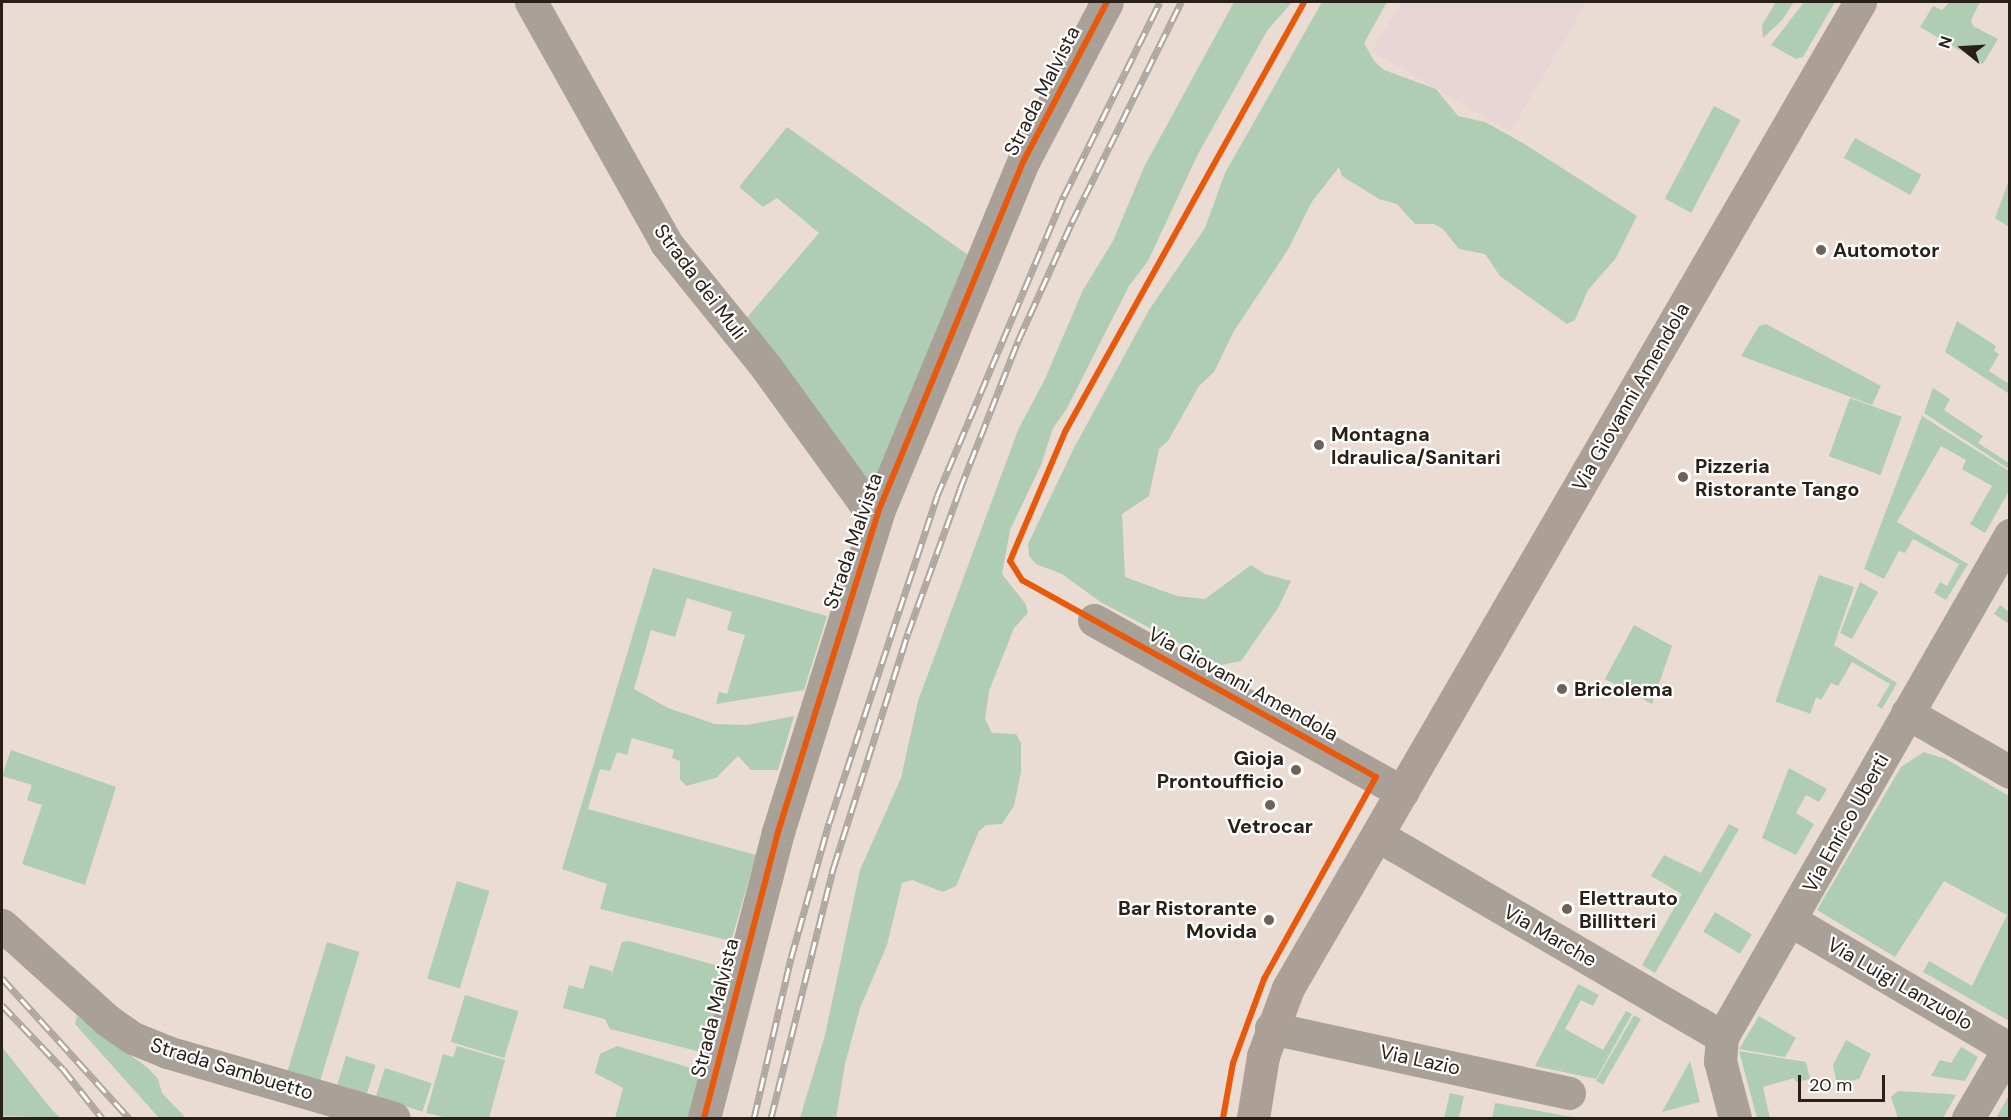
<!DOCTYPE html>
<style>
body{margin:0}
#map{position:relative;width:2011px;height:1120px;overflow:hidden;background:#eadcd2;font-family:"DM Sans",sans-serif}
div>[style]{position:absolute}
.commercial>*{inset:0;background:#e8d5d6}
.green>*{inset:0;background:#afcdb3;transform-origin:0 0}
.minor>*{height:33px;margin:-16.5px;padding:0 16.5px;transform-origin:16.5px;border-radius:16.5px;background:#a9a097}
.major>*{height:33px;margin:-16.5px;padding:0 16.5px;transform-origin:16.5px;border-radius:16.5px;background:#aca096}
.rail>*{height:7px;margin-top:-3.5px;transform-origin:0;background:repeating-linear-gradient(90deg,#fff 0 14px,#afa69e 0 28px);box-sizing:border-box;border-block:2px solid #afa69e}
.cycleway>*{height:6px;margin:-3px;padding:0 3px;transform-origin:3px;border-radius:3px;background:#e8590c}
.dots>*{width:16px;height:16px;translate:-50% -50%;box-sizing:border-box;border:3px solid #fff;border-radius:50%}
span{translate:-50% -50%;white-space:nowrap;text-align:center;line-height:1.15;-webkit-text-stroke:4.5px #fff;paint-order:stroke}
.street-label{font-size:20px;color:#292019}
.poi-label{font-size:20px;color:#292019;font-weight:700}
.left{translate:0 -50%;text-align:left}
.right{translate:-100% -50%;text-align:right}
.frame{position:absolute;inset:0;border:3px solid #292019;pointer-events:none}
.north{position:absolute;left:1933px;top:18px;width:60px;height:60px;-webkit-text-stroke:4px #fff;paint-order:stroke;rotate:288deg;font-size:16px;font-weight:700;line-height:24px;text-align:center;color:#292019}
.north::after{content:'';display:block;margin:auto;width:21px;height:27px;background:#292019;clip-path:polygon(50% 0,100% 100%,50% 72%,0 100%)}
.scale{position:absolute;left:1798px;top:1075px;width:87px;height:27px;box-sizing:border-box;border:3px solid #292019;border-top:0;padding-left:8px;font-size:18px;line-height:21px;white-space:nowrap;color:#292019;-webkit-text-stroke:4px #fff;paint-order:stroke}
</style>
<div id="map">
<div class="commercial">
<i style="clip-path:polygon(1401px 2px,1587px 2px,1510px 132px,1372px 51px)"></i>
</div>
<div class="green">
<i style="clip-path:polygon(1234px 2px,1292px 2px,1267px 31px,1198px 154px,1148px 261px,1129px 286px,1066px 410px,1053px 428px,1041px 465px,1010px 530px,1002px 574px,1025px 603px,1028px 613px,1014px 628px,989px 691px,985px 719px,992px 733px,1016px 734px,1021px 743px,1021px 772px,1014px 806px,1002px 824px,986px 825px,979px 831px,956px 886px,943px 892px,912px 880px,902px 883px,887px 945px,860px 1008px,845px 1064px,836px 1118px,800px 1118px,825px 1035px,860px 870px,901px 778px,918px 701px,1018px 430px,1045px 379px,1083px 290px,1113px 241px,1144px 167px)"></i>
<i style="clip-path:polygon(1322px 2px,1387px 2px,1364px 43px,1374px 61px,1384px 70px,1436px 89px,1458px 116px,1485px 122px,1523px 143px,1637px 216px,1616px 258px,1588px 290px,1575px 320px,1567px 324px,1500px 276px,1485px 254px,1459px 249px,1443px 229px,1434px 224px,1415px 224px,1397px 204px,1379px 199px,1342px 176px,1339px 167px,1311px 203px,1289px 248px,1234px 331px,1214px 372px,1199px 386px,1168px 441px,1159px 449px,1149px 496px,1122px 514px,1125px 577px,1177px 596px,1205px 599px,1251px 565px,1265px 574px,1291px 581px,1278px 608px,1241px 661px,1221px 665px,1102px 603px,1062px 574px,1036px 564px,1029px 556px,1028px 544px,1074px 448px,1149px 310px,1205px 228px,1225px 173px)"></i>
<i style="clip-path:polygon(1776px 2px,1794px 2px,1782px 20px,1763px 38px,1762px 25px)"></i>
<i style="clip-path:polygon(1804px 2px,1835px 2px,1803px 57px,1796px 59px,1771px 45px)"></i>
<i style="clip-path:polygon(1950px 2px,1980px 2px,1971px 20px,1973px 26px,1998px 39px,1983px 64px,1920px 27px,1933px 6px,1942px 10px)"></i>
<i style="left:1714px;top:106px;width:30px;height:105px;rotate:28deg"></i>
<i style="clip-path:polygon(787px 127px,971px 257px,880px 479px,870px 484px,744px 321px,819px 233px,777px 198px,763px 207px,739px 187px)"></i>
<i style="left:1855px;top:138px;width:76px;height:23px;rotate:29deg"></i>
<i style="clip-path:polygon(2009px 180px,2009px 227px,1995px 218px)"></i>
<i style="clip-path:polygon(1957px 321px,1996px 346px,1994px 351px,1999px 354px,1989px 371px,2009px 384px,2008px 393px,1945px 352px)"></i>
<i style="clip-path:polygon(1766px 324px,1881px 386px,1872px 405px,1741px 356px,1759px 326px)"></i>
<i style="clip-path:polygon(1933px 388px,1950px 399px,1944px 410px,1983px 436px,1978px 443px,2009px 463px,2009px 469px,1924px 413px)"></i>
<i style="left:1850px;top:398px;width:55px;height:62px;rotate:20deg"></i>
<i style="clip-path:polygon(1922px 416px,2009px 471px,2009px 491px,1985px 533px,1970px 524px,1992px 486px,1962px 469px,1966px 460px,1941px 446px,1897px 522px,1968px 564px,1946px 600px,1934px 593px,1940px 582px,1947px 586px,1959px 564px,1913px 539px,1905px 553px,1899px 551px,1884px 579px,1864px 569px)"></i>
<i style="clip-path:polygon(653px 568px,827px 616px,804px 690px,716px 704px,719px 692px,727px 694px,745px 635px,727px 630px,732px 612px,687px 598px,675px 637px,651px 630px,634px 689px,668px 708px,715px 724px,747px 725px,794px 716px,778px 770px,751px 770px,738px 756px,716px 778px,686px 786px,680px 779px,680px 761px,672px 758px,674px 750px,632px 738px,627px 755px,617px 752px,610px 771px,600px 769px,588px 809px,756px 855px,731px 941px,600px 909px,607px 884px,562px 869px)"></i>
<i style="left:1819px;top:575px;width:37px;height:134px;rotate:19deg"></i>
<i style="clip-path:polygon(1860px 582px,1878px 592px,1852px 639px,1840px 633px)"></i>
<i style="clip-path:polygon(2000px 605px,2009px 612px,2009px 624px,1994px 614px)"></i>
<i style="clip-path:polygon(1634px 625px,1672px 646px,1652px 704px,1605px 679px)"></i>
<i style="clip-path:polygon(1834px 645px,1897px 683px,1882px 709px,1877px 706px,1890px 684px,1852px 662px,1838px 686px,1831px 683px,1821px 700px,1814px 696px)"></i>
<i style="clip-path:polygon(11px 750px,116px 787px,85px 885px,22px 864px,42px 805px,27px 800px,32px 785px,2px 776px)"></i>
<i style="clip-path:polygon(1924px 752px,1946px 759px,2009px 796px,2009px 1021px,1923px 972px,1929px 961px,1972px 986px,2007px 915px,1944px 881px,1895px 957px,1817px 910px,1901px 767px)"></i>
<i style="clip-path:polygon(1789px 768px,1827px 789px,1819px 802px,1806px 795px,1796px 813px,1814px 824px,1796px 855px,1762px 838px)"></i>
<i style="clip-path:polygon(1729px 824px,1739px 829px,1655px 973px,1642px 965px,1682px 894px,1651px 876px,1664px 855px,1701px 873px)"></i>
<i style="left:457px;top:881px;width:34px;height:102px;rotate:17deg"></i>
<i style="left:1715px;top:912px;width:43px;height:23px;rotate:31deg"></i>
<i style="clip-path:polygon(629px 941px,726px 968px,705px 1053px,610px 1029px,605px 1019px,563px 1008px,569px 985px,583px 989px,590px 965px,612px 971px,611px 977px,622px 942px)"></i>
<i style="left:327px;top:942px;width:34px;height:135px;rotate:17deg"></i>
<i style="clip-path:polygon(1578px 984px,1599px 995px,1593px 1006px,1581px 1000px,1565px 1029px,1603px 1050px,1626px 1011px,1632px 1014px,1596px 1079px,1535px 1066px)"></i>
<i style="left:465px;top:995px;width:56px;height:49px;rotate:17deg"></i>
<i style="left:1634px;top:1015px;width:8px;height:76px;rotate:30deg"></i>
<i style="clip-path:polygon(77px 1016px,148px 1068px,158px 1079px,162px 1093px,186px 1118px,159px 1118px,75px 1024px)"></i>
<i style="clip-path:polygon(1759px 1016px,1796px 1038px,1785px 1057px,1739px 1049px)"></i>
<i style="clip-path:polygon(1846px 1040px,1871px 1054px,1859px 1079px,1837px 1084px,1833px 1065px)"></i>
<i style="clip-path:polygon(457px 1046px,505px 1060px,489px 1118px,447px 1118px,426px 1113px,443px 1054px,453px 1057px)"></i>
<i style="clip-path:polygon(617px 1046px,701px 1071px,691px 1118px,615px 1118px,623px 1088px,595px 1073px,600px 1054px)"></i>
<i style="clip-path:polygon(2px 1047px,52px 1110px,61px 1118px,2px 1116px)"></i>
<i style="clip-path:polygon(1961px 1047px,1978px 1057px,1965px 1081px,1931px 1076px,1940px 1060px,1951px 1063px)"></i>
<i style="clip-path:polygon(1739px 1051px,1806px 1062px,1810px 1079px,1796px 1082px,1794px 1078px,1763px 1087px,1770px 1118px,1757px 1118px)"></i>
<i style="left:346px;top:1056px;width:31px;height:30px;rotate:17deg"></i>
<i style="clip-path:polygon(1690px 1061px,1700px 1102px,1662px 1112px)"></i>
<i style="left:385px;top:1068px;width:49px;height:30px;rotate:18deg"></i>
<i style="clip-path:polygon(1898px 1091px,1950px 1094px,1956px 1095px,1943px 1118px,1898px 1118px,1891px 1097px)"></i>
<i style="clip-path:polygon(1450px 1093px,1464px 1096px,1459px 1118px,1444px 1118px)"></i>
<i style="clip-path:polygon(2009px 1095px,2009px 1118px,1996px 1118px)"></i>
<i style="clip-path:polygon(1495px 1103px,1578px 1118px,1492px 1118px)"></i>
</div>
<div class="minor">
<i style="left:531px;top:2px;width:276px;rotate:60.7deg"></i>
<i style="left:666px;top:243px;width:159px;rotate:51.1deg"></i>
<i style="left:766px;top:367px;width:174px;rotate:54.1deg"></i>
<i style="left:868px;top:508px;width:11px;rotate:22deg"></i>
<i style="left:1094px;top:620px;width:353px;rotate:29.2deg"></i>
<i style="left:1907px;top:713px;width:119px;rotate:29.8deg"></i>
<i style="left:1377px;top:835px;width:400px;rotate:30.3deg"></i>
<i style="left:1790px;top:920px;width:255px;rotate:30.4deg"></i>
<i style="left:2px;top:925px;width:142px;rotate:42.1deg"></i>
<i style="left:107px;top:1020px;width:32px;rotate:35deg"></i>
<i style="left:133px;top:1038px;width:37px;rotate:22deg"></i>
<i style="left:167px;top:1052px;width:236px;rotate:16.2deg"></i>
<i style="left:1271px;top:1028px;width:305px;rotate:12.3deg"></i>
<i style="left:704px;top:1118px;width:295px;rotate:-75.5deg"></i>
<i style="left:778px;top:832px;width:335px;rotate:-72.6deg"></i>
<i style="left:878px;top:512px;width:381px;rotate:-67.5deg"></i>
<i style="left:1024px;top:160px;width:178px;rotate:-62.3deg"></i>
<i style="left:1735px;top:1118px;width:59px;rotate:-104.7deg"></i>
<i style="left:1720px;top:1061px;width:24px;rotate:-85deg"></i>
<i style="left:1722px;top:1037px;width:579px;rotate:-60.16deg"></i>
<i style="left:1968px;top:1118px;width:81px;rotate:-59.6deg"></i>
</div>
<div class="major">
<i style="left:1253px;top:1118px;width:63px;rotate:-80.8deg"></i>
<i style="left:1263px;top:1056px;width:72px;rotate:-69.8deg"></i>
<i style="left:1288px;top:988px;width:1140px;rotate:-59.88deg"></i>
</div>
<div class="rail">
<i style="left:2px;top:978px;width:189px;rotate:47.8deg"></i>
<i style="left:2px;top:1005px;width:88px;rotate:46.4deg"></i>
<i style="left:63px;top:1069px;width:63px;rotate:51.5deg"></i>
<i style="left:754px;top:1118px;width:164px;rotate:-77deg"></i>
<i style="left:791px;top:958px;width:140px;rotate:-74.3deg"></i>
<i style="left:829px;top:823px;width:344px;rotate:-71.7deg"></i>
<i style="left:937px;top:496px;width:326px;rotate:-67.1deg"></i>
<i style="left:1064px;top:196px;width:216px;rotate:-63.7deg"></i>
<i style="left:771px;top:1118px;width:260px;rotate:-76deg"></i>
<i style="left:834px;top:866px;width:244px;rotate:-72.4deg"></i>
<i style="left:908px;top:633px;width:153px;rotate:-70.1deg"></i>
<i style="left:960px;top:489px;width:159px;rotate:-68.6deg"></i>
<i style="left:1018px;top:341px;width:131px;rotate:-65.6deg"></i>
<i style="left:1072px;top:222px;width:246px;rotate:-63.6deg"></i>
</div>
<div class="cycleway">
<i style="left:704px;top:1118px;width:295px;rotate:-75.5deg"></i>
<i style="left:778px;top:832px;width:335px;rotate:-72.6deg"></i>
<i style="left:878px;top:512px;width:381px;rotate:-67.5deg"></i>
<i style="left:1024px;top:160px;width:178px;rotate:-62.3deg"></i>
<i style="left:1223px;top:1118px;width:56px;rotate:-79.7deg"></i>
<i style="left:1233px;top:1063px;width:90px;rotate:-69.7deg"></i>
<i style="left:1264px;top:979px;width:231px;rotate:-61deg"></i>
<i style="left:1376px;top:777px;width:405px;rotate:-150.9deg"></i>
<i style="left:1022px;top:580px;width:22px;rotate:-122deg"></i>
<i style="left:1010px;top:561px;width:142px;rotate:-66.9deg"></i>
<i style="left:1066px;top:430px;width:490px;rotate:-60.9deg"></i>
</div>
<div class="dots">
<i style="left:1821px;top:250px;background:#6d625a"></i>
<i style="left:1319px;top:445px;background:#6d625a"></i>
<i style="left:1683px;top:477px;background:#6d625a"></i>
<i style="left:1562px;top:689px;background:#6d625a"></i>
<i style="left:1296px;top:770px;background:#6d625a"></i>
<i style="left:1270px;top:805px;background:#6d625a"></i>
<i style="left:1567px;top:909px;background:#6d625a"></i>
<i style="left:1269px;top:920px;background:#6d625a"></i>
</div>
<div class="street-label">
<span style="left:1042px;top:91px;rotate:-63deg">Strada Malvista</span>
<span style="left:700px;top:282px;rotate:53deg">Strada dei Muli</span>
<span style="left:1631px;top:397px;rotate:-60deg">Via Giovanni Amendola</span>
<span style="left:853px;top:541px;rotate:-71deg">Strada Malvista</span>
<span style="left:1243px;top:684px;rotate:29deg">Via Giovanni Amendola</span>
<span style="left:1846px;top:823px;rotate:-61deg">Via Enrico Uberti</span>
<span style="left:1550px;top:936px;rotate:30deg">Via Marche</span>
<span style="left:1900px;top:984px;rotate:30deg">Via Luigi Lanzuolo</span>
<span style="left:715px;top:1008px;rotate:-76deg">Strada Malvista</span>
<span style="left:1420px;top:1060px;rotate:12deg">Via Lazio</span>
<span style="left:232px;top:1069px;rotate:17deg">Strada Sambuetto</span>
</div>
<div class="poi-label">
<span class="left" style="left:1833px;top:250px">Automotor</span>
<span class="left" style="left:1331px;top:446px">Montagna<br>Idraulica/Sanitari</span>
<span class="left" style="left:1695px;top:478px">Pizzeria<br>Ristorante Tango</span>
<span class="left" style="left:1574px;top:689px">Bricolema</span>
<span class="right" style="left:1284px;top:770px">Gioja<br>Prontoufficio</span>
<span style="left:1270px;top:826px">Vetrocar</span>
<span class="left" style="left:1579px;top:910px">Elettrauto<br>Billitteri</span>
<span class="right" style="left:1257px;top:920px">Bar Ristorante<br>Movida</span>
</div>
<div class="frame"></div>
<div class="north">N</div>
<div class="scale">20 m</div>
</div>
